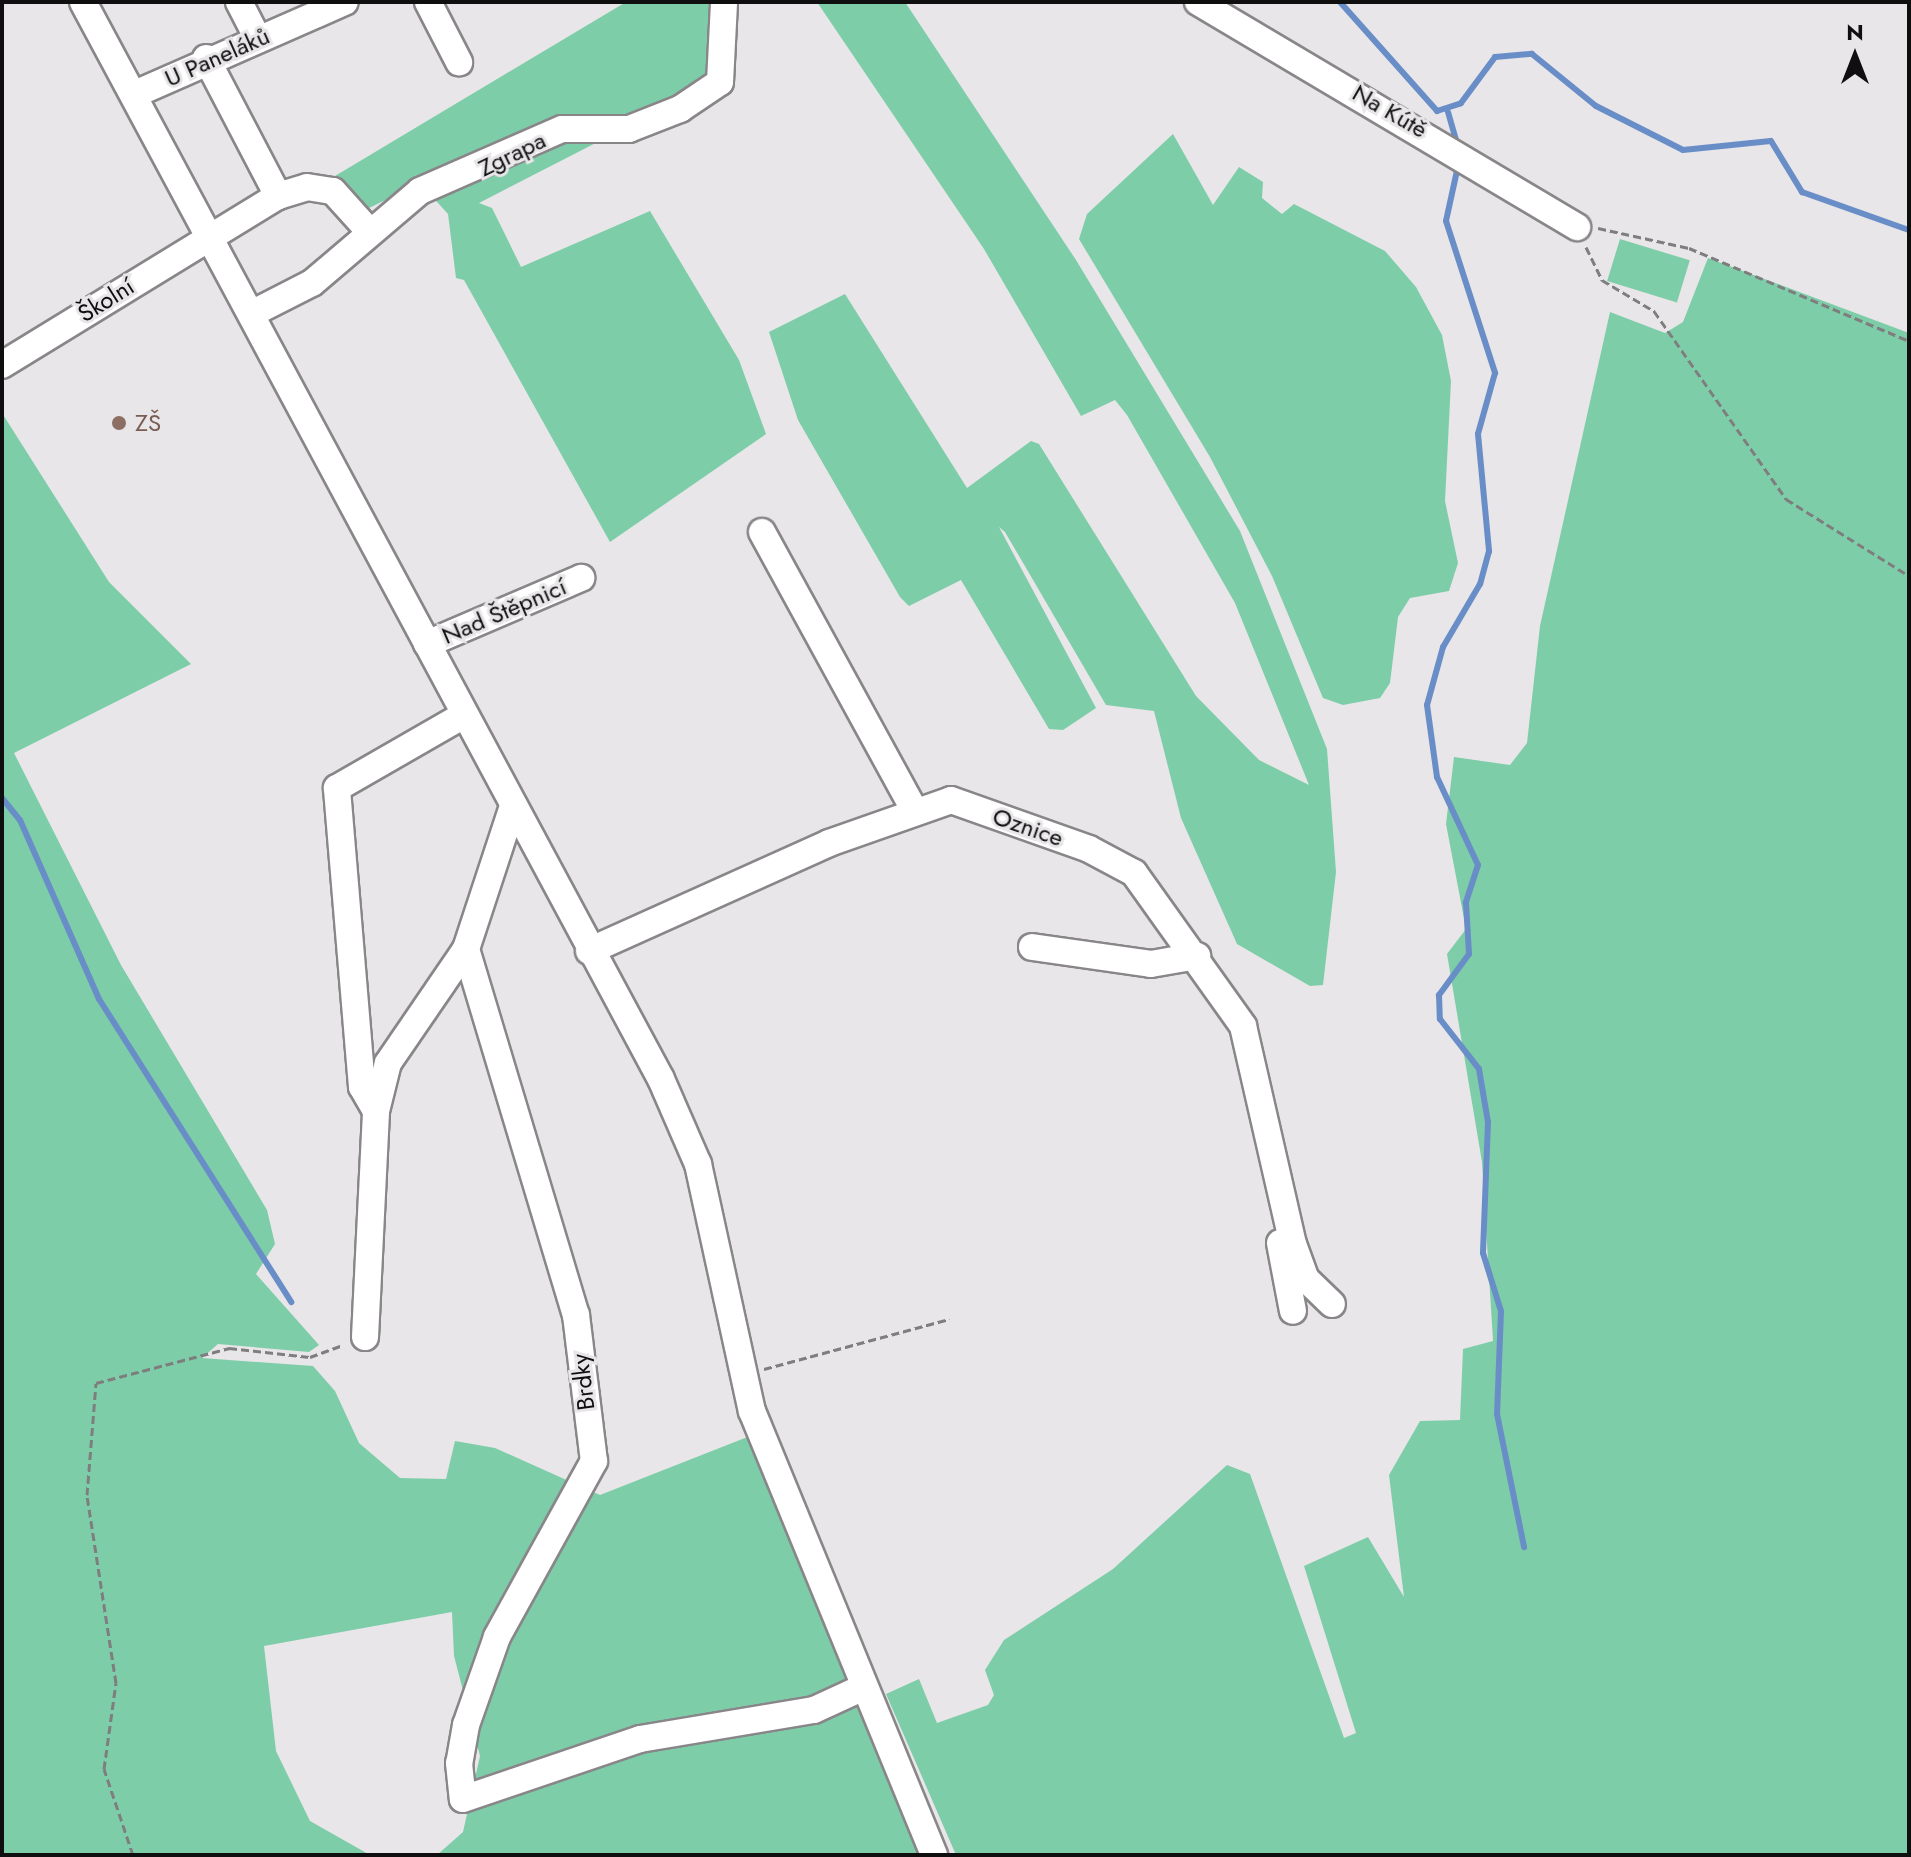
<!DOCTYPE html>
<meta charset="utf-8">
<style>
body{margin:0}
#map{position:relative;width:1911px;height:1857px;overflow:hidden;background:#e8e6e8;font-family:Jost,sans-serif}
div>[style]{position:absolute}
.green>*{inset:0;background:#7ecda9;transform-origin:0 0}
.stream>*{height:6px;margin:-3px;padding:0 3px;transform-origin:3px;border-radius:3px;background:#698ec7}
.path>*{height:3px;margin-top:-1.5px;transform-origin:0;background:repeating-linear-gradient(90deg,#7f7e7f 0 8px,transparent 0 12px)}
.roads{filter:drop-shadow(2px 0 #898689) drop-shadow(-2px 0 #898689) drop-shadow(0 2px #898689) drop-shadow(0 -2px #898689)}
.minor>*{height:26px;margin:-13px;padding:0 13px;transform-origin:13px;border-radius:13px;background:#fff}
.dots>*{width:22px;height:22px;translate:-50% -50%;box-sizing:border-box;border:4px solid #e8e6e8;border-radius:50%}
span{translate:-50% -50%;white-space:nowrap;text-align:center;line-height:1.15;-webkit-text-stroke:6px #e8e6e8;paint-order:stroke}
.street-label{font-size:24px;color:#100f10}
.education-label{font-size:24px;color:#785e54}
.left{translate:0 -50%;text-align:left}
.frame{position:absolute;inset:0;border:4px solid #100f10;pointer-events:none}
.north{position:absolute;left:1815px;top:16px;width:80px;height:80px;-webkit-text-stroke:6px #e8e6e8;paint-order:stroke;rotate:0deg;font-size:22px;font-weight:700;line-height:32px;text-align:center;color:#100f10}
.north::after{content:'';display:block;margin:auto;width:28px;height:36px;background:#100f10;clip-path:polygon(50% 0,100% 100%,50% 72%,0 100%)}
</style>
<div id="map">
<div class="green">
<i style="clip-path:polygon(626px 2px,717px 2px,708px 71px,697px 91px,479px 203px,492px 208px,521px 267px,650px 211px,739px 360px,766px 434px,610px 542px,464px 280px,456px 278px,448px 214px,420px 183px,367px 209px,335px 176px)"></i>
<i style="clip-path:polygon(817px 2px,905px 2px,1076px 260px,1240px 531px,1327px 749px,1336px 872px,1323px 985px,1310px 986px,1237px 944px,1181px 818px,1154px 711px,1106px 705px,1005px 532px,999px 527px,1096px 708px,1063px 730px,1049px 729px,961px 580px,909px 606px,900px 597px,798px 420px,769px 332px,845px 294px,967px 488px,1031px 441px,1039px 444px,1196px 696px,1259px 760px,1309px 785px,1235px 603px,1127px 415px,1115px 400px,1081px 416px,984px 249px)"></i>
<i style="clip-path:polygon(1173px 134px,1213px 205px,1239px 167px,1263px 182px,1262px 198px,1282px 214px,1294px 204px,1385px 251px,1416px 287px,1442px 335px,1451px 381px,1445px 501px,1458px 563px,1449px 591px,1410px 598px,1398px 617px,1390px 683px,1380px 698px,1343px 705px,1323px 698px,1272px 576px,1210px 457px,1079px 239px,1087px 214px)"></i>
<i style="left:1620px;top:239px;width:73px;height:44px;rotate:17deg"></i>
<i style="clip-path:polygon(1708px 258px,1909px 333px,1909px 1855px,956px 1855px,886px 1694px,919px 1679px,937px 1723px,988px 1705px,994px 1695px,985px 1670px,1004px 1640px,1113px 1569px,1227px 1465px,1250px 1474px,1344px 1738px,1356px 1733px,1304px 1566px,1368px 1537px,1404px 1597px,1389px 1475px,1420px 1421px,1460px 1420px,1463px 1349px,1493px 1341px,1482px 1162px,1447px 954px,1466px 929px,1446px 824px,1454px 757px,1510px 765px,1527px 743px,1540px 626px,1610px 312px,1665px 333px,1683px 322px)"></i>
<i style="clip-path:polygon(2px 413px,109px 582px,191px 664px,14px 753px,121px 965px,267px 1210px,275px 1244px,256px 1274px,319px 1345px,309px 1352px,218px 1344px,202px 1358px,313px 1366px,335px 1391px,359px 1443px,400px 1478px,446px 1479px,455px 1441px,495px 1448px,600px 1495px,750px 1436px,922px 1855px,437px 1855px,463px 1832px,480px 1756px,454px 1656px,452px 1612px,264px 1646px,276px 1751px,310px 1821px,370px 1855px,2px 1855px)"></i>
</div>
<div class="stream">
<i style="left:1340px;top:2px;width:146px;rotate:48.3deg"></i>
<i style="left:1437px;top:111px;width:25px;rotate:-18deg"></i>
<i style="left:1461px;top:103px;width:57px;rotate:-53.5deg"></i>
<i style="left:1495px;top:57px;width:37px;rotate:-5deg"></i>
<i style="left:1532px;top:54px;width:82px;rotate:39.1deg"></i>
<i style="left:1596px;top:106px;width:97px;rotate:26.8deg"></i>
<i style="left:1683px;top:150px;width:88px;rotate:-5.8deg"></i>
<i style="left:1771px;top:141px;width:60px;rotate:58.7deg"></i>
<i style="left:1802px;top:192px;width:114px;rotate:19.6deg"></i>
<i style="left:1448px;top:112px;width:29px;rotate:74deg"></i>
<i style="left:1458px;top:166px;width:56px;rotate:102.3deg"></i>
<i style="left:1446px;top:221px;width:160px;rotate:72.1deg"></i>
<i style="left:1495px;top:373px;width:63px;rotate:105.6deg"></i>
<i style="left:1478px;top:434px;width:118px;rotate:84.6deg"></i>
<i style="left:1489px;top:551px;width:34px;rotate:105deg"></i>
<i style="left:1480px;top:584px;width:73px;rotate:120.4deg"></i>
<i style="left:1443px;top:647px;width:60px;rotate:105.4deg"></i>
<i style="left:1427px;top:705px;width:73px;rotate:82.1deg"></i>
<i style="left:1437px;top:777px;width:97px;rotate:65deg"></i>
<i style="left:1478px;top:865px;width:40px;rotate:108deg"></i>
<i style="left:1466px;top:903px;width:51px;rotate:86.6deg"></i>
<i style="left:1469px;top:954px;width:51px;rotate:126.2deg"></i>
<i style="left:1439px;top:995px;width:24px;rotate:88deg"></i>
<i style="left:1440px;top:1019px;width:63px;rotate:52deg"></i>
<i style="left:1479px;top:1069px;width:54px;rotate:80.4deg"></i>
<i style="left:1488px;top:1122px;width:131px;rotate:92.2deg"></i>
<i style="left:1483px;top:1253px;width:61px;rotate:72.8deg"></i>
<i style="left:1501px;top:1311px;width:103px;rotate:92.2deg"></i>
<i style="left:1497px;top:1414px;width:136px;rotate:78.5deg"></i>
<i style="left:2px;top:798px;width:28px;rotate:51deg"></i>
<i style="left:20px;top:820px;width:196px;rotate:66.2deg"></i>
<i style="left:99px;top:999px;width:359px;rotate:57.6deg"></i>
</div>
<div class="path">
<i style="left:1598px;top:228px;width:93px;rotate:12.4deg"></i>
<i style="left:1689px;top:248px;width:239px;rotate:22.9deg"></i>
<i style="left:1586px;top:247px;width:37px;rotate:64deg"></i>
<i style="left:1602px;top:280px;width:61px;rotate:30.8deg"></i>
<i style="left:1654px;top:311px;width:230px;rotate:54.9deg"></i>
<i style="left:1786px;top:499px;width:145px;rotate:32deg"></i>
<i style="left:764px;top:1369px;width:192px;rotate:-15.1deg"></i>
<i style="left:133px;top:1855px;width:91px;rotate:-108.6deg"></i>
<i style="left:104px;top:1769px;width:87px;rotate:-82.1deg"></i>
<i style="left:116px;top:1683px;width:190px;rotate:-98.8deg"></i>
<i style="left:87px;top:1495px;width:112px;rotate:-85.4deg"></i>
<i style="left:96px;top:1383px;width:138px;rotate:-14.7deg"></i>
<i style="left:229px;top:1348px;width:81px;rotate:6.3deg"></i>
<i style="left:310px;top:1357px;width:35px;rotate:-20deg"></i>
</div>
<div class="roads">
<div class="minor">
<i style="left:83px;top:2px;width:1222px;rotate:61.78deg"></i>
<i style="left:661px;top:1079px;width:93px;rotate:66.5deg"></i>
<i style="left:698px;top:1164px;width:253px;rotate:77.7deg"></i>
<i style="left:752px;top:1411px;width:480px;rotate:67.7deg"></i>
<i style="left:239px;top:2px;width:42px;rotate:62.8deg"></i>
<i style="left:428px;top:2px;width:68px;rotate:62.7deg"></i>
<i style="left:1198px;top:2px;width:441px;rotate:30.7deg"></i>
<i style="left:206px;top:58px;width:156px;rotate:62.4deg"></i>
<i style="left:135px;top:94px;width:229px;rotate:-23.7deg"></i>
<i style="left:255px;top:312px;width:64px;rotate:-27deg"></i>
<i style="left:312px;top:283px;width:142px;rotate:-40.4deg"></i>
<i style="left:420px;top:191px;width:155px;rotate:-23.6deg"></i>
<i style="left:562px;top:129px;width:67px"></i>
<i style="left:629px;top:129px;width:55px;rotate:-21.4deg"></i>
<i style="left:680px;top:109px;width:48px;rotate:-34deg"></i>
<i style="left:720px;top:82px;width:80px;rotate:-87.1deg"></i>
<i style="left:2px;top:365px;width:324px;rotate:-31.5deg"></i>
<i style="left:278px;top:196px;width:30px;rotate:-17deg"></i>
<i style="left:307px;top:187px;width:26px;rotate:9deg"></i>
<i style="left:333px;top:191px;width:54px;rotate:48deg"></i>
<i style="left:762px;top:532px;width:318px;rotate:61.3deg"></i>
<i style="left:427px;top:644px;width:168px;rotate:-23.2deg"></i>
<i style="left:1032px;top:947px;width:120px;rotate:8.1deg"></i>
<i style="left:1151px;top:964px;width:47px;rotate:-9.9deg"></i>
<i style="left:466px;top:949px;width:382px;rotate:73.3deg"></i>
<i style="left:576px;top:1315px;width:147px;rotate:83deg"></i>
<i style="left:594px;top:1461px;width:201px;rotate:118.9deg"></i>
<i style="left:497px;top:1637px;width:93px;rotate:109.4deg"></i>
<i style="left:466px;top:1725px;width:39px;rotate:100deg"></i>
<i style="left:459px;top:1763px;width:36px;rotate:84deg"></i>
<i style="left:463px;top:1799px;width:187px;rotate:-18.7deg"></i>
<i style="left:640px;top:1739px;width:176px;rotate:-9.5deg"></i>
<i style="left:814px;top:1710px;width:55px;rotate:-24.7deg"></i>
<i style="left:589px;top:951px;width:263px;rotate:-24.2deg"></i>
<i style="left:829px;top:843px;width:129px;rotate:-19.4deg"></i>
<i style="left:951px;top:800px;width:146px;rotate:19.5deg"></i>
<i style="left:1089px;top:849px;width:51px;rotate:28.1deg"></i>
<i style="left:1134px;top:873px;width:188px;rotate:54.5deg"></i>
<i style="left:1243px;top:1026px;width:224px;rotate:77.1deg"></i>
<i style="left:1293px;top:1244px;width:37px;rotate:70deg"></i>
<i style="left:1306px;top:1279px;width:36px;rotate:44deg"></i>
<i style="left:376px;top:1111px;width:28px;rotate:-120deg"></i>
<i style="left:362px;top:1087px;width:300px;rotate:-94.8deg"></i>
<i style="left:337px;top:788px;width:146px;rotate:-29.9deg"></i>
<i style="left:1280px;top:1243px;width:69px;rotate:79.2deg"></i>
<i style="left:365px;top:1337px;width:226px;rotate:-87.2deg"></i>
<i style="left:376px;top:1111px;width:49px;rotate:-76deg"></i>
<i style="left:388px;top:1063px;width:138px;rotate:-55.6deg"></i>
<i style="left:466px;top:949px;width:147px;rotate:-71.8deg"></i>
</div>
</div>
<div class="dots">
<i style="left:119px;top:423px;background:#8d6e63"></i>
</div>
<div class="street-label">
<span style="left:217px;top:57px;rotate:-24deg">U Paneláků</span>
<span style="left:1390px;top:111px;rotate:30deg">Na Kútě</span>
<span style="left:512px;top:154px;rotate:-26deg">Zgrapa</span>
<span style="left:106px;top:300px;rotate:-32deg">Školní</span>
<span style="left:504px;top:611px;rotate:-23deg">Nad Štěpnicí</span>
<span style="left:1028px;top:827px;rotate:19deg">Oznice</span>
<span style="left:583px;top:1382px;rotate:-97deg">Brdky</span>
</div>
<div class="education-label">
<span class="left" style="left:135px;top:423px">ZŠ</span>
</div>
<div class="frame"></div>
<div class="north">N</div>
</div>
